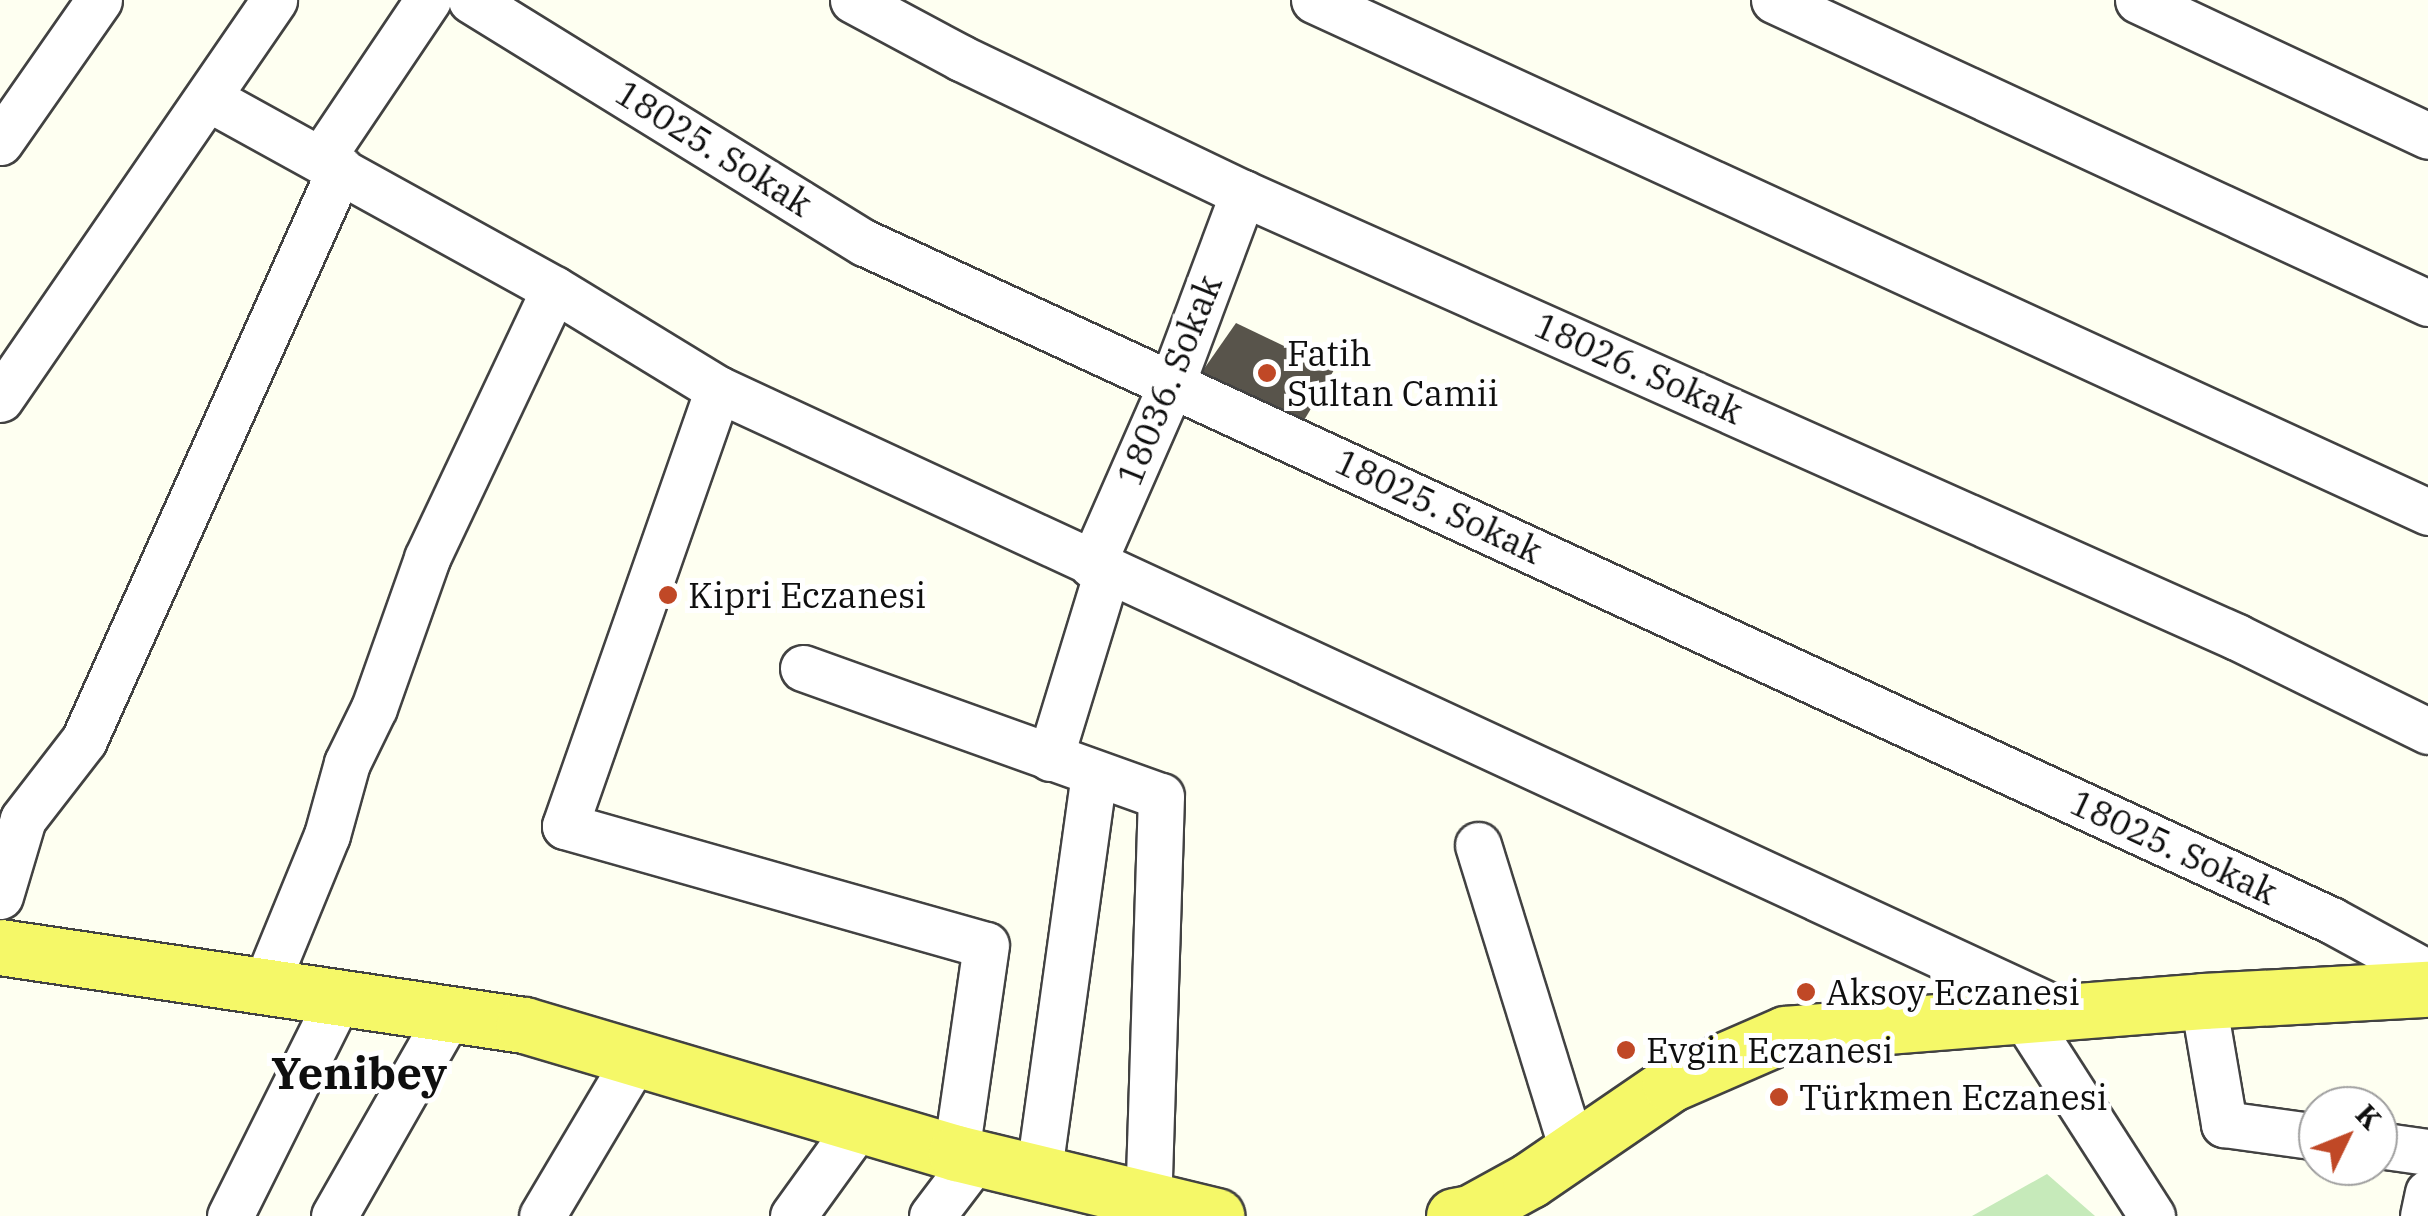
<!DOCTYPE html>
<meta charset="utf-8">
<style>
body{margin:0}
#map{position:relative;width:2428px;height:1216px;overflow:hidden;background:#fefff1;font-family:"IBM Plex Serif",serif}
div>[style]{position:absolute}
.green>*{inset:0;background:#c6eaba}
.building>*{inset:0;background:#58544b}
.roads{filter:drop-shadow(2px 0 #424242) drop-shadow(-2px 0 #424242) drop-shadow(0 2px #424242) drop-shadow(0 -2px #424242)}
.minor>*{height:45px;margin:-22.5px;padding:0 22.5px;transform-origin:22.5px;border-radius:22.5px;background:#fff}
.major>*{height:55px;margin:-27.5px;padding:0 27.5px;transform-origin:27.5px;border-radius:27.5px;background:#f5f868}
.dots>*{width:28px;height:28px;translate:-50% -50%;box-sizing:border-box;border:5px solid #fff;border-radius:50%}
span{translate:-50% -50%;white-space:nowrap;text-align:center;line-height:1.15;-webkit-text-stroke:10px #fff;paint-order:stroke}
.street-label{font-size:35px;color:#0f0f0f}
.poi-label{font-size:35px;color:#0f0f0f}
.left{translate:0 -50%;text-align:left}
.district-label{font-size:45px;color:#0f0f0f;font-weight:700}
.north{position:absolute;left:2298px;top:1086px;width:100px;height:100px;box-sizing:border-box;background:#fff;border:2px solid #9f9f9f;border-radius:50%;rotate:47deg;font-size:28px;font-weight:700;line-height:40px;text-align:center;color:#0f0f0f}
.north::after{content:'';display:block;margin:auto;width:35px;height:45px;background:#c04826;clip-path:polygon(50% 0,100% 100%,50% 72%,0 100%)}
</style>
<div id="map">
<div class="green">
<i style="clip-path:polygon(2047px 1174px,2095px 1216px,1972px 1216px)"></i>
</div>
<div class="building">
<i style="clip-path:polygon(1236px 323px,1334px 370px,1300px 427px,1199px 376px)"></i>
</div>
<div class="roads">
<div class="minor">
<i style="left:471px;top:0;width:463px;rotate:31.7deg"></i>
<i style="left:865px;top:243px;width:1615px;rotate:24.79deg"></i>
<i style="left:2331px;top:920px;width:111px;rotate:28.7deg"></i>
<i style="left:853px;top:0;width:123px;rotate:28.2deg"></i>
<i style="left:961px;top:58px;width:313px;rotate:25.6deg"></i>
<i style="left:1243px;top:193px;width:1089px;rotate:24.07deg"></i>
<i style="left:2237px;top:637px;width:213px;rotate:26.2deg"></i>
<i style="left:1314px;top:0;width:1226px;rotate:24.68deg"></i>
<i style="left:1774px;top:0;width:721px;rotate:24.86deg"></i>
<i style="left:2138px;top:0;width:320px;rotate:25.1deg"></i>
<i style="left:208px;top:98px;width:395px;rotate:28.9deg"></i>
<i style="left:554px;top:289px;width:192px;rotate:31.4deg"></i>
<i style="left:718px;top:389px;width:1482px;rotate:24.85deg"></i>
<i style="left:0;top:142px;width:173px;rotate:-55.1deg"></i>
<i style="left:321px;top:159px;width:192px;rotate:-56.1deg"></i>
<i style="left:718px;top:389px;width:463px;rotate:109.3deg"></i>
<i style="left:565px;top:826px;width:437px;rotate:15.8deg"></i>
<i style="left:986px;top:945px;width:210px;rotate:98.2deg"></i>
<i style="left:0;top:399px;width:484px;rotate:-55.5deg"></i>
<i style="left:1092px;top:565px;width:199px;rotate:-66.3deg"></i>
<i style="left:1172px;top:383px;width:203px;rotate:-69.5deg"></i>
<i style="left:803px;top:668px;width:380px;rotate:19.7deg"></i>
<i style="left:1161px;top:796px;width:403px;rotate:91.8deg"></i>
<i style="left:1050px;top:758px;width:195px;rotate:-73deg"></i>
<i style="left:1478px;top:845px;width:320px;rotate:72.8deg"></i>
<i style="left:0;top:896px;width:80px;rotate:-73.4deg"></i>
<i style="left:23px;top:819px;width:100px;rotate:-52.3deg"></i>
<i style="left:84px;top:740px;width:626px;rotate:-65.85deg"></i>
<i style="left:265px;top:986px;width:163px;rotate:-67.7deg"></i>
<i style="left:327px;top:835px;width:75px;rotate:-74.5deg"></i>
<i style="left:347px;top:763px;width:61px;rotate:-63.9deg"></i>
<i style="left:374px;top:708px;width:159px;rotate:-70.5deg"></i>
<i style="left:427px;top:558px;width:297px;rotate:-64.7deg"></i>
<i style="left:2203px;top:1001px;width:125px;rotate:80.3deg"></i>
<i style="left:2224px;top:1124px;width:95px;rotate:7.9deg"></i>
<i style="left:2023px;top:1015px;width:239px;rotate:57.3deg"></i>
<i style="left:2378px;top:1145px;width:50px;rotate:8deg"></i>
<i style="left:1039px;top:1170px;width:399px;rotate:-82.1deg"></i>
<i style="left:230px;top:1216px;width:245px;rotate:-63.5deg"></i>
<i style="left:334px;top:1216px;width:232px;rotate:-60.3deg"></i>
<i style="left:542px;top:1216px;width:186px;rotate:-59.3deg"></i>
<i style="left:793px;top:1216px;width:115px;rotate:-54.2deg"></i>
<i style="left:932px;top:1216px;width:73px;rotate:-52.8deg"></i>
<i style="left:2423px;top:1216px;width:24px;rotate:-78deg"></i>
</div>
<div class="major">
<i style="left:0;top:947px;width:530px;rotate:8.47deg"></i>
<i style="left:524px;top:1025px;width:451px;rotate:16.5deg"></i>
<i style="left:956px;top:1153px;width:268px;rotate:13.6deg"></i>
<i style="left:1454px;top:1216px;width:16px;rotate:-11deg"></i>
<i style="left:1470px;top:1213px;width:68px;rotate:-28.8deg"></i>
<i style="left:1530px;top:1180px;width:170px;rotate:-34.4deg"></i>
<i style="left:1670px;top:1084px;width:125px;rotate:-23.5deg"></i>
<i style="left:1785px;top:1034px;width:419px;rotate:-4.5deg"></i>
<i style="left:2203px;top:1001px;width:225px;rotate:-3.1deg"></i>
</div>
</div>
<div class="dots">
<i style="left:1267px;top:373px;background:#c04826"></i>
<i style="left:668px;top:595px;background:#c04826"></i>
<i style="left:1806px;top:992px;background:#c04826"></i>
<i style="left:1626px;top:1050px;background:#c04826"></i>
<i style="left:1779px;top:1097px;background:#c04826"></i>
</div>
<div class="street-label">
<span style="left:714px;top:148px;rotate:32deg">18025. Sokak</span>
<span style="left:1639px;top:368px;rotate:24deg">18026. Sokak</span>
<span style="left:1169px;top:380px;rotate:-68deg">18036. Sokak</span>
<span style="left:1439px;top:506px;rotate:25deg">18025. Sokak</span>
<span style="left:2174px;top:847px;rotate:25deg">18025. Sokak</span>
</div>
<div class="poi-label">
<span class="left" style="left:1287px;top:373px">Fatih<br>Sultan Camii</span>
<span class="left" style="left:688px;top:595px">Kipri Eczanesi</span>
<span class="left" style="left:1826px;top:992px">Aksoy Eczanesi</span>
<span class="left" style="left:1646px;top:1050px">Evgin Eczanesi</span>
<span class="left" style="left:1799px;top:1097px">Türkmen Eczanesi</span>
</div>
<div class="district-label">
<span style="left:359px;top:1073px">Yenibey</span>
</div>
<div class="north">K</div>
</div>
